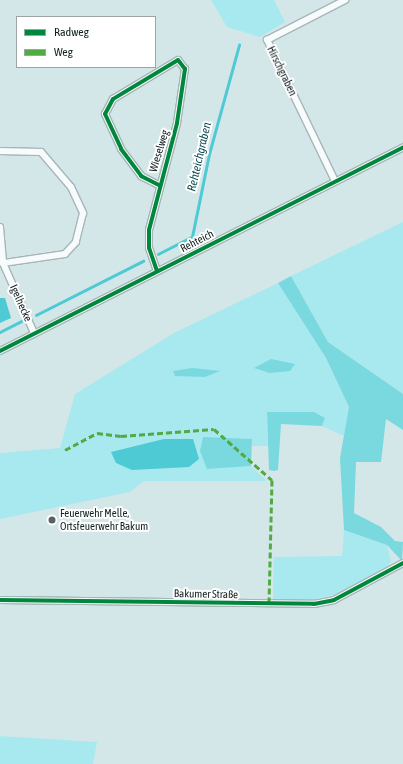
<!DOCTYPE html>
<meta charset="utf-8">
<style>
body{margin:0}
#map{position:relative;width:403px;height:764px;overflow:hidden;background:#d3e6e8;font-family:"Asap Condensed",sans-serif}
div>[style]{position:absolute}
.green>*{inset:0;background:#a8e9ef}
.forest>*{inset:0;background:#7ad8df}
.water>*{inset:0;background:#4dcad3}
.stream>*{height:2.5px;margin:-1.25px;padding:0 1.25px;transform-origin:1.25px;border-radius:1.25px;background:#4dcad3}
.roads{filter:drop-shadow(1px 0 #a6b6b7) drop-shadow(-1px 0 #a6b6b7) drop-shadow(0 1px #a6b6b7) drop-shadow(0 -1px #a6b6b7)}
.minor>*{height:6px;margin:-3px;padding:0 3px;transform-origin:3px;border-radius:3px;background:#f8fbfc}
.quiet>*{height:3px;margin-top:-1.5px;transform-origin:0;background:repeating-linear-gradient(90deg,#51aa43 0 6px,transparent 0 9px)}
.cycleway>*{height:4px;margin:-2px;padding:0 2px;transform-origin:2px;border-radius:2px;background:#00873e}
.dots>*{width:11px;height:11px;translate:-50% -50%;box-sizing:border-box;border:2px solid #fff;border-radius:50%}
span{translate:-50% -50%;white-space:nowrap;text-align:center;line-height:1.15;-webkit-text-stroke:4px #fff;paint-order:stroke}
.street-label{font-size:11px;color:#101e1f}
.poi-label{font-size:11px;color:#101e1f}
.left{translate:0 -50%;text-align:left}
.water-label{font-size:12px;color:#0f4e53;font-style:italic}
.legend{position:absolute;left:16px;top:16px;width:140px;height:52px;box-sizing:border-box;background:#fff;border:1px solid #9fa5a5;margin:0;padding:5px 7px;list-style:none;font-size:12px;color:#101e1f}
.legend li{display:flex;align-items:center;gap:8px;height:20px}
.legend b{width:20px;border:1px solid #9fa5a5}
</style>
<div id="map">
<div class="green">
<i style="clip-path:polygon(211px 0,274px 0,285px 22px,260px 37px,227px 27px)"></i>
<i style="clip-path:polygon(403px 222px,403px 394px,328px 342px,291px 276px)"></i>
<i style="clip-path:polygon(278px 283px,326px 358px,349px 407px,344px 436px,322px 426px,325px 418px,267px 412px,268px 446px,252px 446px,252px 439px,207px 469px,251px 466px,267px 481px,144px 481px,130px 492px,0 519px,0 453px,60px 448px,75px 394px,174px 333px)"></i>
<i style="clip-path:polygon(344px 530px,387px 545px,391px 562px,386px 568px,338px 594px,314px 599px,273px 599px,274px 557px,342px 556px)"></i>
<i style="clip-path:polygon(0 736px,97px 742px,93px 764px,0 764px)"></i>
</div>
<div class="forest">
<i style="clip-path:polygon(291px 276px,328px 342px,403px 394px,403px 430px,386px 419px,381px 462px,356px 462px,354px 513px,381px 527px,395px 541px,403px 542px,402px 561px,387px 545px,344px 530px,340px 458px,349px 407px,326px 358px,278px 283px)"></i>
<i style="clip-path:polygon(271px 359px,295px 364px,290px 371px,270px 373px,254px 368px)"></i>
<i style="clip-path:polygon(192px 368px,220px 371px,205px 377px,175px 376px,173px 371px)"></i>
<i style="clip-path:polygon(267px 412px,314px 412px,325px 418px,322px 426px,281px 424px,278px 470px,274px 471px,269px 470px)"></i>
<i style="clip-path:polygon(203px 437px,252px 439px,251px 466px,207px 469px,200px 451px)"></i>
</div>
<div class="water">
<i style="clip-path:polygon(0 298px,5px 298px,11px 318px,0 323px)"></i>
<i style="clip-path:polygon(164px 439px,193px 439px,199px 459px,189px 467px,132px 470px,116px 463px,111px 452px)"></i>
</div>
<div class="stream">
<i style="left:158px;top:254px;width:38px;rotate:-27deg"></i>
<i style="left:192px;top:237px;width:85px;rotate:-78.4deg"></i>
<i style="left:209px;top:154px;width:113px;rotate:-74.6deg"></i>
<i style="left:36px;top:315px;width:120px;rotate:-26.8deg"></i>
<i style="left:0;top:332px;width:25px;rotate:-27deg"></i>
</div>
<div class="roads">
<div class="minor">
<i style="left:0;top:151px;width:41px;rotate:1.4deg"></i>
<i style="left:41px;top:152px;width:46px;rotate:49.4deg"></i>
<i style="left:71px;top:187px;width:29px;rotate:65deg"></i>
<i style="left:83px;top:213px;width:30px;rotate:104deg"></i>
<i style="left:76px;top:242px;width:16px;rotate:133deg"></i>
<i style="left:65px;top:254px;width:63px;rotate:171.7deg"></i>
<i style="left:335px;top:181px;width:157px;rotate:-115.7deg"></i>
<i style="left:267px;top:40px;width:88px;rotate:-27.1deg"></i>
<i style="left:0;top:227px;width:36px;rotate:85deg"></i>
<i style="left:3px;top:263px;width:77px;rotate:66.1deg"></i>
<i style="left:157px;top:271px;width:24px;rotate:-109deg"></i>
<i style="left:149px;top:248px;width:18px;rotate:-90deg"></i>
<i style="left:149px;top:230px;width:111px;rotate:-75.3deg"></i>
<i style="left:177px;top:123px;width:55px;rotate:-81.6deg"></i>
<i style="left:185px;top:69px;width:11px;rotate:-128deg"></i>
<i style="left:178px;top:60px;width:76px;rotate:149deg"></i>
<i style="left:113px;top:99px;width:17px;rotate:118deg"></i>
<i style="left:105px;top:114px;width:38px;rotate:65deg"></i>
<i style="left:121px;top:149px;width:34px;rotate:53deg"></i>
<i style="left:141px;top:176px;width:20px;rotate:27deg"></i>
<i style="left:0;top:351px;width:452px;rotate:-26.8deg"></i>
<i style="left:0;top:600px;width:314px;rotate:0.7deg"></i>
<i style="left:314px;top:604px;width:20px;rotate:-11deg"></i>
<i style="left:334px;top:600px;width:78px;rotate:-28.2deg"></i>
</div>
</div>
<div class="quiet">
<i style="left:65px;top:450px;width:36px;rotate:-28deg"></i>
<i style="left:97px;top:433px;width:24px;rotate:7deg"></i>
<i style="left:121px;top:436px;width:93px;rotate:-4.3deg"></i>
<i style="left:214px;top:429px;width:77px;rotate:41.3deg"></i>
<i style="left:272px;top:480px;width:123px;rotate:91.4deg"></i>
</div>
<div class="cycleway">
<i style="left:157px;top:271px;width:24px;rotate:-109deg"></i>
<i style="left:149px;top:248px;width:18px;rotate:-90deg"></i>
<i style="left:149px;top:230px;width:111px;rotate:-75.3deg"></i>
<i style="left:177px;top:123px;width:55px;rotate:-81.6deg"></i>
<i style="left:185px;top:69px;width:11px;rotate:-128deg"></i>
<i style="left:178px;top:60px;width:76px;rotate:149deg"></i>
<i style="left:113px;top:99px;width:17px;rotate:118deg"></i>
<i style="left:105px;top:114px;width:38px;rotate:65deg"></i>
<i style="left:121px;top:149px;width:34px;rotate:53deg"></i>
<i style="left:141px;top:176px;width:20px;rotate:27deg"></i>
<i style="left:0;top:351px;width:452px;rotate:-26.8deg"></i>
<i style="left:0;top:600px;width:314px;rotate:0.7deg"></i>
<i style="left:314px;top:604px;width:20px;rotate:-11deg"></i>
<i style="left:334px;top:600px;width:78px;rotate:-28.2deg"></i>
</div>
<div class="dots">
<i style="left:52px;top:520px;background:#546465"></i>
</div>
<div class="street-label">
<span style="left:282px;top:71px;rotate:64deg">Hirschgraben</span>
<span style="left:159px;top:151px;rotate:-73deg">Wieselweg</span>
<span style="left:197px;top:241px;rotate:-27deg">Rehteich</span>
<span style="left:21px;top:303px;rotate:66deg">Igelhecke</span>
<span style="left:206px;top:594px;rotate:1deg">Bakumer Straße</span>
</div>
<div class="poi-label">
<span class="left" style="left:60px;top:520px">Feuerwehr Melle,<br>Ortsfeuerwehr Bakum</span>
</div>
<div class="water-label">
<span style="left:200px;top:157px;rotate:-77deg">Rehteichgraben</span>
</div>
<ul class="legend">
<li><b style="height:5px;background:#00873e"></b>Radweg</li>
<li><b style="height:5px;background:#51aa43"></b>Weg</li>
</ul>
</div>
